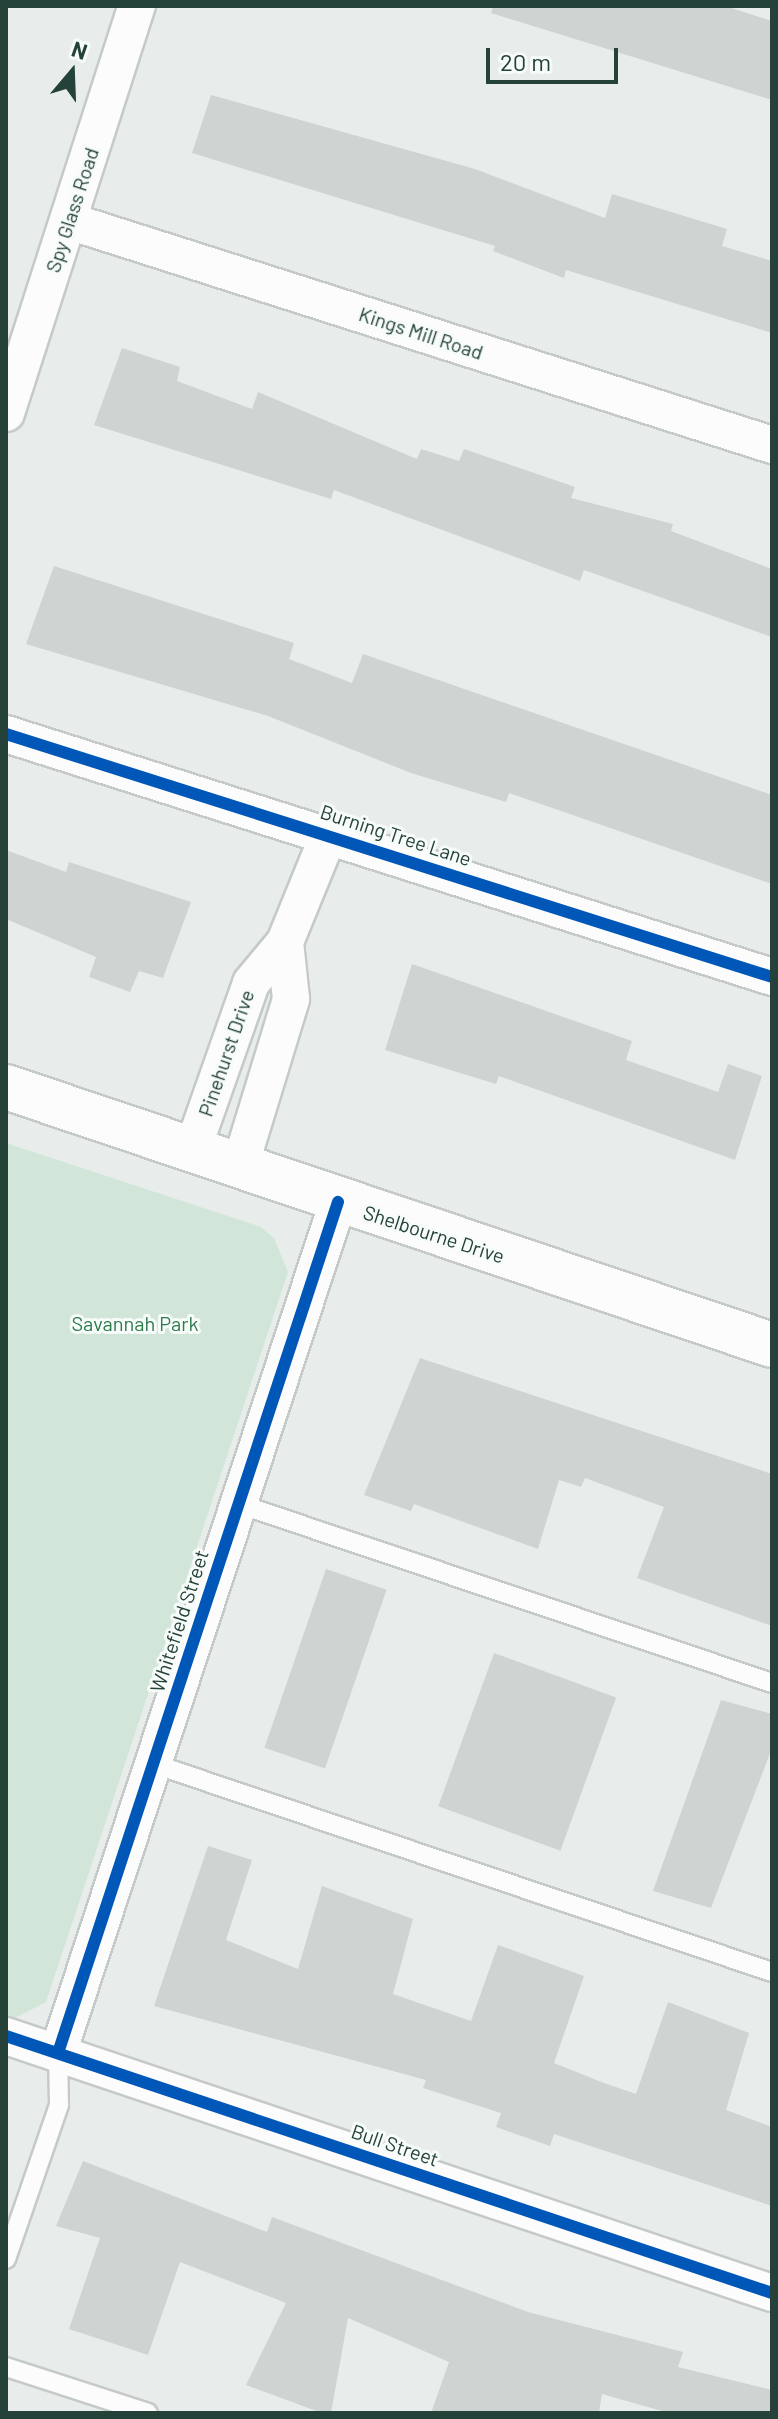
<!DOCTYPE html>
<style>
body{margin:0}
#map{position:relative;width:778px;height:2419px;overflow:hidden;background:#e8edeb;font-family:Barlow,sans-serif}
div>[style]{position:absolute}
.green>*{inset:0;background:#d1e6d8}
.building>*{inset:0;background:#cfd4d2;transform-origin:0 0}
.roads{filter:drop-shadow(2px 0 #c5cac8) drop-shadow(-2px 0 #c5cac8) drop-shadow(0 2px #c5cac8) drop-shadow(0 -2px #c5cac8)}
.lane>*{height:18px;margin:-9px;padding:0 9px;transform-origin:9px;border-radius:9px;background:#fcfcfc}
.street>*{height:36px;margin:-18px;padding:0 18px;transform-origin:18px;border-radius:18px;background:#fcfcfc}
.secondary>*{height:44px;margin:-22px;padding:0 22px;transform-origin:22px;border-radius:22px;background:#fcfcfc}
.cycleway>*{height:12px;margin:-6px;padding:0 6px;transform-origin:6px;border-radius:6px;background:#0057b8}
span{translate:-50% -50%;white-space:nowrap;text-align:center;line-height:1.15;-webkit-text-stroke:6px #f7fbf9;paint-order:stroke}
.street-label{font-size:20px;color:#24423a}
.park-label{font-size:20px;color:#2d7a4b}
.frame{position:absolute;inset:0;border:8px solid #24423a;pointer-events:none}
.north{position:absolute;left:32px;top:32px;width:80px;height:80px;-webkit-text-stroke:6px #f7fbf9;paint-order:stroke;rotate:19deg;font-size:22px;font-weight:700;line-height:32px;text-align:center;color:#24423a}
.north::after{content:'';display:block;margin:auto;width:28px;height:36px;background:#24423a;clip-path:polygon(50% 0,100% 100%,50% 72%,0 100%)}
.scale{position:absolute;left:486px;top:48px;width:132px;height:36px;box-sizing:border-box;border:4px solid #24423a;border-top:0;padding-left:10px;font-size:24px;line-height:28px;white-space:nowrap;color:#24423a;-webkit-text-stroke:6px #f7fbf9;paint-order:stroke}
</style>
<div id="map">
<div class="green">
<i style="clip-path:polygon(6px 1143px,261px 1227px,274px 1238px,288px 1272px,46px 2002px,13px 2019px,6px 2017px)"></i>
</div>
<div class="building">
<i style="clip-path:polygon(493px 6px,725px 6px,772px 21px,772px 100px,491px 13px)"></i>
<i style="clip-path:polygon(211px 95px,475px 169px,605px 218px,612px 194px,727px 229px,722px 246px,772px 261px,772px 333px,566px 270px,564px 278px,493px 251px,495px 246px,192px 153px)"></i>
<i style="clip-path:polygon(122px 348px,180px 367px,177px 381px,252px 409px,258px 392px,417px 459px,421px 449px,459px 461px,464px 449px,575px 487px,571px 498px,673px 524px,671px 531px,772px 569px,772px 637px,584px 570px,580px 581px,334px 490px,331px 499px,94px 425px)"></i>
<i style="clip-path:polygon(54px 566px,294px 643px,289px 659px,352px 683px,363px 654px,772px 795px,772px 884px,509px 793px,506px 802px,411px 773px,268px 716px,26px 644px)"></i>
<i style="clip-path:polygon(6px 850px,66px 872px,69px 862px,191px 902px,163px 978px,139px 971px,130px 992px,89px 977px,96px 957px,6px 919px)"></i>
<i style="clip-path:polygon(412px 964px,632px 1041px,626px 1060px,718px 1092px,728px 1064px,762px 1076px,735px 1160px,499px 1076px,496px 1084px,385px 1050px)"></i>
<i style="clip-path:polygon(420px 1358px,772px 1474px,772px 1626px,637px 1578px,664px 1507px,585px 1478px,581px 1487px,559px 1480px,538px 1549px,414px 1504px,411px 1511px,364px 1495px)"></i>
<i style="left:326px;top:1569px;width:64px;height:189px;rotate:19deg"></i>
<i style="left:494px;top:1653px;width:130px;height:163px;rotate:20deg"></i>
<i style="clip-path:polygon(721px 1700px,772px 1714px,772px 1748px,711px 1908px,653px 1891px)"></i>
<i style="clip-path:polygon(208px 1846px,252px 1860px,226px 1940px,298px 1969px,322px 1886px,413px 1919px,393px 1994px,471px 2021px,498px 1945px,584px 1976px,554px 2063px,604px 2083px,636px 2094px,668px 2002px,749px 2033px,726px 2110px,772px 2127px,772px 2206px,554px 2134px,550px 2146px,496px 2127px,501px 2113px,423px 2088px,426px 2080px,154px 2006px)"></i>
<i style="clip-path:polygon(83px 2161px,267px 2232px,272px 2217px,528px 2312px,683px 2352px,678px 2367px,772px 2390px,772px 2413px,669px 2413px,602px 2394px,599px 2413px,431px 2413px,449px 2362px,348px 2318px,331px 2413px,322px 2413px,246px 2385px,286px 2303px,180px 2262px,148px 2355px,69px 2329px,100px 2238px,56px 2226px)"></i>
</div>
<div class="roads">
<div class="lane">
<i style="left:239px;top:1504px;width:562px;rotate:18.56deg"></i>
<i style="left:154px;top:1764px;width:652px;rotate:18.6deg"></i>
<i style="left:6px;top:2259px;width:163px;rotate:-71deg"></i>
<i style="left:59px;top:2105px;width:52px;rotate:-91.1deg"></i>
<i style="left:6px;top:2367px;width:149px;rotate:17.9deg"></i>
</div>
<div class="street">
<i style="left:69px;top:221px;width:738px;rotate:17.67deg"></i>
<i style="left:6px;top:413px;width:428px;rotate:-72.2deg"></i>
<i style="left:6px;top:734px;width:804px;rotate:17.6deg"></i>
<i style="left:193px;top:1148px;width:175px;rotate:-70.6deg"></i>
<i style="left:251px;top:983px;width:53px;rotate:-50.3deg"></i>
<i style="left:285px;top:942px;width:117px;rotate:-67.8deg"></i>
<i style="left:240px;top:1166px;width:175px;rotate:-73deg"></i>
<i style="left:291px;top:999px;width:57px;rotate:-96deg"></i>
<i style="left:6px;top:2036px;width:808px;rotate:18.55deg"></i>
<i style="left:58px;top:2053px;width:896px;rotate:-71.79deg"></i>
</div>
<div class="secondary">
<i style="left:6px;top:1087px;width:808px;rotate:18.61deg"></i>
</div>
</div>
<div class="cycleway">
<i style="left:6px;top:734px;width:804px;rotate:17.6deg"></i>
<i style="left:6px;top:2036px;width:808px;rotate:18.55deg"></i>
<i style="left:58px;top:2053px;width:896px;rotate:-71.79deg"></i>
</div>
<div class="street-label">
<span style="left:72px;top:210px;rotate:-72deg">Spy Glass Road</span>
<span style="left:421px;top:333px;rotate:18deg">Kings Mill Road</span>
<span style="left:396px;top:835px;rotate:18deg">Burning Tree Lane</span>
<span style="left:226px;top:1053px;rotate:-71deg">Pinehurst Drive</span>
<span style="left:434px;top:1234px;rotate:18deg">Shelbourne Drive</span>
<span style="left:179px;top:1621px;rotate:-72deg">Whitefield Street</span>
<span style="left:395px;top:2145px;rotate:19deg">Bull Street</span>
</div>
<div class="park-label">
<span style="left:135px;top:1323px">Savannah Park</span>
</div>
<div class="frame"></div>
<div class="north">N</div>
<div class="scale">20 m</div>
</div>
